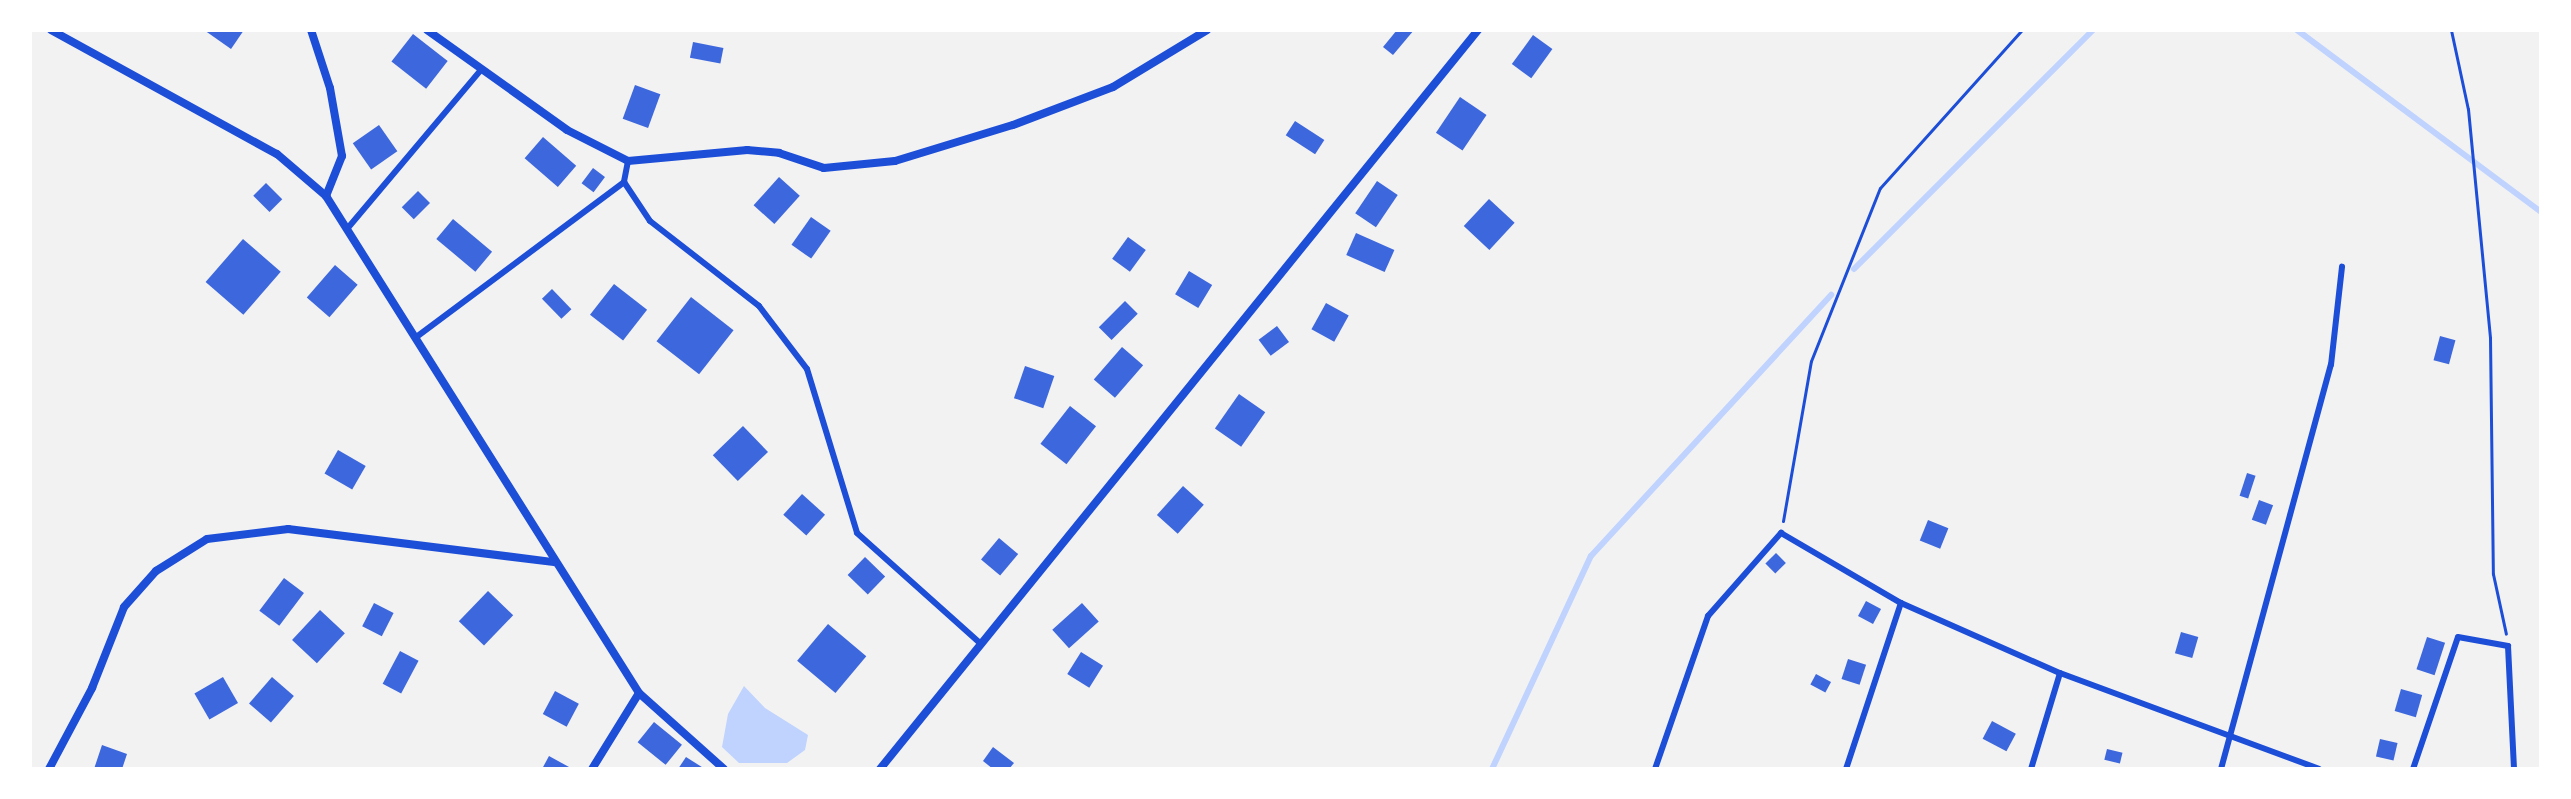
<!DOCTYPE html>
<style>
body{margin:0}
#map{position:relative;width:2571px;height:799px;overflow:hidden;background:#f2f2f2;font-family:"PT Sans",sans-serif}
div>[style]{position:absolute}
.water>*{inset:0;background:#bfd3fe}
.stream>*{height:6px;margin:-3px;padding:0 3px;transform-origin:3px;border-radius:3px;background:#bfd3fe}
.building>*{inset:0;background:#3d67dc;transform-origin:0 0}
.path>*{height:3px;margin:-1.5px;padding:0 1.5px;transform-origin:1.5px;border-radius:1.5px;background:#1d4ed8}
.service>*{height:6px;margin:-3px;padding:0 3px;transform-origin:3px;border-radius:3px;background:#1d4ed8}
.minor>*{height:8px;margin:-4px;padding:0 4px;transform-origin:4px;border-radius:4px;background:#1d4ed8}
span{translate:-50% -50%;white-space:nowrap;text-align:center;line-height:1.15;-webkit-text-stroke:8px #fff;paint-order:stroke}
.frame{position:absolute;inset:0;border:32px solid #fff;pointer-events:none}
</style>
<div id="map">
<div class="water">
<i style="clip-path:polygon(744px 686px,765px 708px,808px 735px,805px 750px,787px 763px,739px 763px,722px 747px,728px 714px)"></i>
</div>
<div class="stream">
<i style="left:2297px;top:30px;width:304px;rotate:36.7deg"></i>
<i style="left:1854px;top:269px;width:338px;rotate:-45deg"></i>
<i style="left:1492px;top:769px;width:235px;rotate:-65.1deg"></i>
<i style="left:1591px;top:556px;width:355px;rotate:-47.4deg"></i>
</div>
<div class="building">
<i style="clip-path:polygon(204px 30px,244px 30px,231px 49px)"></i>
<i style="clip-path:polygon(1397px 30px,1414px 30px,1393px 55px,1383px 47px)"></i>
<i style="left:413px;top:34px;width:44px;height:35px;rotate:38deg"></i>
<i style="left:1533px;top:35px;width:24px;height:36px;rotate:36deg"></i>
<i style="left:693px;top:42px;width:31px;height:16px;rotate:11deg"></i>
<i style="left:635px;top:85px;width:27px;height:36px;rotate:20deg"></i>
<i style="left:1460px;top:97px;width:32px;height:43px;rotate:34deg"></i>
<i style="left:1295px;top:121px;width:35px;height:17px;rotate:33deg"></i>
<i style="left:379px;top:125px;width:32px;height:32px;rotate:55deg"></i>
<i style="left:543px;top:137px;width:44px;height:28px;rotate:41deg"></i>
<i style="left:593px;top:168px;width:15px;height:19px;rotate:37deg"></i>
<i style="left:779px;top:177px;width:28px;height:38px;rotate:42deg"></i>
<i style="left:1377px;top:181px;width:25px;height:39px;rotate:34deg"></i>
<i style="left:266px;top:183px;width:23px;height:18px;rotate:45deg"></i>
<i style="left:418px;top:191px;width:17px;height:23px;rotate:45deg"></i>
<i style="left:1489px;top:199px;width:35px;height:37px;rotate:43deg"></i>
<i style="left:811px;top:217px;width:24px;height:34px;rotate:35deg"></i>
<i style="left:453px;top:219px;width:51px;height:26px;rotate:40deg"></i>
<i style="left:1356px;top:233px;width:42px;height:24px;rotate:24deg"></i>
<i style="left:1128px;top:237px;width:22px;height:27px;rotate:36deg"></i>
<i style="left:243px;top:239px;width:50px;height:57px;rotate:41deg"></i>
<i style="left:335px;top:265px;width:30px;height:43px;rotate:41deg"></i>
<i style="left:1189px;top:271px;width:27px;height:27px;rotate:31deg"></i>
<i style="left:614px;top:284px;width:42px;height:39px;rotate:38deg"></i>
<i style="left:552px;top:289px;width:28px;height:14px;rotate:46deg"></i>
<i style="left:691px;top:297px;width:54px;height:56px;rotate:38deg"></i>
<i style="left:1125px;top:301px;width:18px;height:37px;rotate:45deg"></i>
<i style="left:1326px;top:303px;width:26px;height:30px;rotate:29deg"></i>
<i style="left:1277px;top:326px;width:20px;height:23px;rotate:53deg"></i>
<i style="left:2440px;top:336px;width:16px;height:25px;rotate:15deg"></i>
<i style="left:1122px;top:347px;width:28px;height:43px;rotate:41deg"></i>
<i style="left:1025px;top:366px;width:31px;height:34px;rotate:19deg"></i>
<i style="left:1239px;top:394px;width:32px;height:42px;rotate:35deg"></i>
<i style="left:1070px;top:406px;width:33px;height:48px;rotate:38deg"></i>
<i style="left:743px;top:426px;width:36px;height:42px;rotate:46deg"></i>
<i style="left:338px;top:450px;width:32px;height:27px;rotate:30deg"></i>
<i style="left:2247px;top:473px;width:9px;height:24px;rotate:18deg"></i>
<i style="left:1183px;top:486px;width:28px;height:39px;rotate:42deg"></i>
<i style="left:802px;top:494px;width:31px;height:28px;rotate:42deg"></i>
<i style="left:2259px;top:500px;width:15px;height:21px;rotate:20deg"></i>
<i style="left:1928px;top:520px;width:22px;height:22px;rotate:22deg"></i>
<i style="left:999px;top:538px;width:25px;height:28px;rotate:40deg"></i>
<i style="left:1776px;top:553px;width:14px;height:15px;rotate:45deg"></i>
<i style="left:865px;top:557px;width:28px;height:25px;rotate:44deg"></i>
<i style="left:284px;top:578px;width:25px;height:41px;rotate:37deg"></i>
<i style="left:488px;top:591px;width:35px;height:42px;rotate:44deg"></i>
<i style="left:1866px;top:601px;width:17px;height:17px;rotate:28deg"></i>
<i style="left:374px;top:603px;width:22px;height:26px;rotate:27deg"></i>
<i style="left:1082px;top:603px;width:25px;height:40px;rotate:48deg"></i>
<i style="left:320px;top:610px;width:34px;height:41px;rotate:43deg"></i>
<i style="left:828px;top:624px;width:50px;height:48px;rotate:40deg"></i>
<i style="left:2181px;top:632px;width:18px;height:22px;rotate:16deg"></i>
<i style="left:2427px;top:637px;width:19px;height:34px;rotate:18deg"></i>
<i style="left:400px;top:651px;width:21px;height:37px;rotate:28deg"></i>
<i style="left:1081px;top:652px;width:26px;height:26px;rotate:32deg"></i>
<i style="left:1848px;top:659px;width:19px;height:21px;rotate:18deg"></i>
<i style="left:1816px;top:674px;width:17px;height:12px;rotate:28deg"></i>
<i style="left:223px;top:677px;width:30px;height:33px;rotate:60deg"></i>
<i style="left:272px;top:677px;width:29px;height:35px;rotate:41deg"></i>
<i style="left:2401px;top:689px;width:22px;height:23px;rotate:16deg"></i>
<i style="left:555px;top:691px;width:27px;height:26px;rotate:28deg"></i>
<i style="left:1992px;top:721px;width:27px;height:20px;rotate:28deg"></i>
<i style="left:654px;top:722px;width:36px;height:26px;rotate:39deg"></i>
<i style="left:2380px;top:739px;width:18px;height:18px;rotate:13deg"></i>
<i style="clip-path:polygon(102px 745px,127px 754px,122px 769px,94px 769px)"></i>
<i style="clip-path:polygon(993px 747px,1014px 763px,1009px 769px,993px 769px,983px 761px)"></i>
<i style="left:2107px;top:749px;width:16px;height:11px;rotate:14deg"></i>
<i style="clip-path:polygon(549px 756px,569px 767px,567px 769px,542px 769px)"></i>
<i style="clip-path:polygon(686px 757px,705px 769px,678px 769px)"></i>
</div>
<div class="path">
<i style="left:2451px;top:30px;width:81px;rotate:77.9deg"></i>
<i style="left:2468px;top:109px;width:230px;rotate:84.5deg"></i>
<i style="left:2490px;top:338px;width:236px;rotate:89.3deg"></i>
<i style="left:2493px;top:574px;width:61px;rotate:77.8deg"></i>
<i style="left:1783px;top:521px;width:162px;rotate:-80.1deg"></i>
<i style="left:1811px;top:361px;width:186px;rotate:-68.3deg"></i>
<i style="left:1880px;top:188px;width:212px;rotate:-48.1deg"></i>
</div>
<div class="service">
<i style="left:628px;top:161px;width:21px;rotate:101deg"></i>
<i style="left:624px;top:182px;width:47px;rotate:56.3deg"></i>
<i style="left:650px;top:221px;width:138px;rotate:37.9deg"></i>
<i style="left:759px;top:306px;width:79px;rotate:52.7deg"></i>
<i style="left:807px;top:369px;width:171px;rotate:73deg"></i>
<i style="left:857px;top:533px;width:166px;rotate:41.8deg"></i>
<i style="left:347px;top:229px;width:208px;rotate:-49.9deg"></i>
<i style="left:415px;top:338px;width:261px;rotate:-36.7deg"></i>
<i style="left:1655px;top:769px;width:162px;rotate:-70.9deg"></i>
<i style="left:1708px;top:616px;width:111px;rotate:-48.7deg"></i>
<i style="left:1781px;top:533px;width:139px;rotate:30.3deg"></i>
<i style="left:1901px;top:603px;width:174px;rotate:23.8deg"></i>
<i style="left:2060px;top:673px;width:276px;rotate:20.3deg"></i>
<i style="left:1846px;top:769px;width:175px;rotate:-71.7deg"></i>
<i style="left:2031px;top:769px;width:100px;rotate:-73.2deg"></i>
<i style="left:2221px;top:769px;width:419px;rotate:-74.8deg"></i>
<i style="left:2331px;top:365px;width:99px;rotate:-83.6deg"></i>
<i style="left:2413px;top:769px;width:139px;rotate:-71.2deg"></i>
<i style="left:2458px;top:637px;width:51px;rotate:10.2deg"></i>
<i style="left:2508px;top:646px;width:123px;rotate:87.2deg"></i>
</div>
<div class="minor">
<i style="left:51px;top:30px;width:258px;rotate:28.8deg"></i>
<i style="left:277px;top:154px;width:65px;rotate:40.6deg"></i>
<i style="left:326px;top:196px;width:587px;rotate:57.8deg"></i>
<i style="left:639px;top:693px;width:114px;rotate:41.8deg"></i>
<i style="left:311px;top:30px;width:61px;rotate:71.9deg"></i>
<i style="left:330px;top:88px;width:69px;rotate:80deg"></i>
<i style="left:342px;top:156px;width:43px;rotate:111.8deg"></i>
<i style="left:427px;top:30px;width:172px;rotate:35.5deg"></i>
<i style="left:567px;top:130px;width:68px;rotate:26.9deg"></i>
<i style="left:628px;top:161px;width:120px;rotate:-5.3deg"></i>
<i style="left:747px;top:150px;width:32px;rotate:5deg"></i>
<i style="left:779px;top:153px;width:47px;rotate:18.4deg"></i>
<i style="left:824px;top:168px;width:71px;rotate:-5.6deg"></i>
<i style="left:895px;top:161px;width:123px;rotate:-17deg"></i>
<i style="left:1013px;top:125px;width:107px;rotate:-20.8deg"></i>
<i style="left:1113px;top:87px;width:110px;rotate:-31.2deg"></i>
<i style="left:49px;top:769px;width:92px;rotate:-62deg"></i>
<i style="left:92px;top:688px;width:87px;rotate:-68.4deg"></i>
<i style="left:124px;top:607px;width:48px;rotate:-48.4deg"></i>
<i style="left:156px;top:571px;width:60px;rotate:-32.1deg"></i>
<i style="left:207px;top:539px;width:82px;rotate:-7deg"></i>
<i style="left:288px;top:529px;width:268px;rotate:7.1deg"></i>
<i style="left:592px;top:769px;width:89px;rotate:-58.3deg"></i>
<i style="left:880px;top:769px;width:951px;rotate:-51.02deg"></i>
</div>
<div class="frame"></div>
</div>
